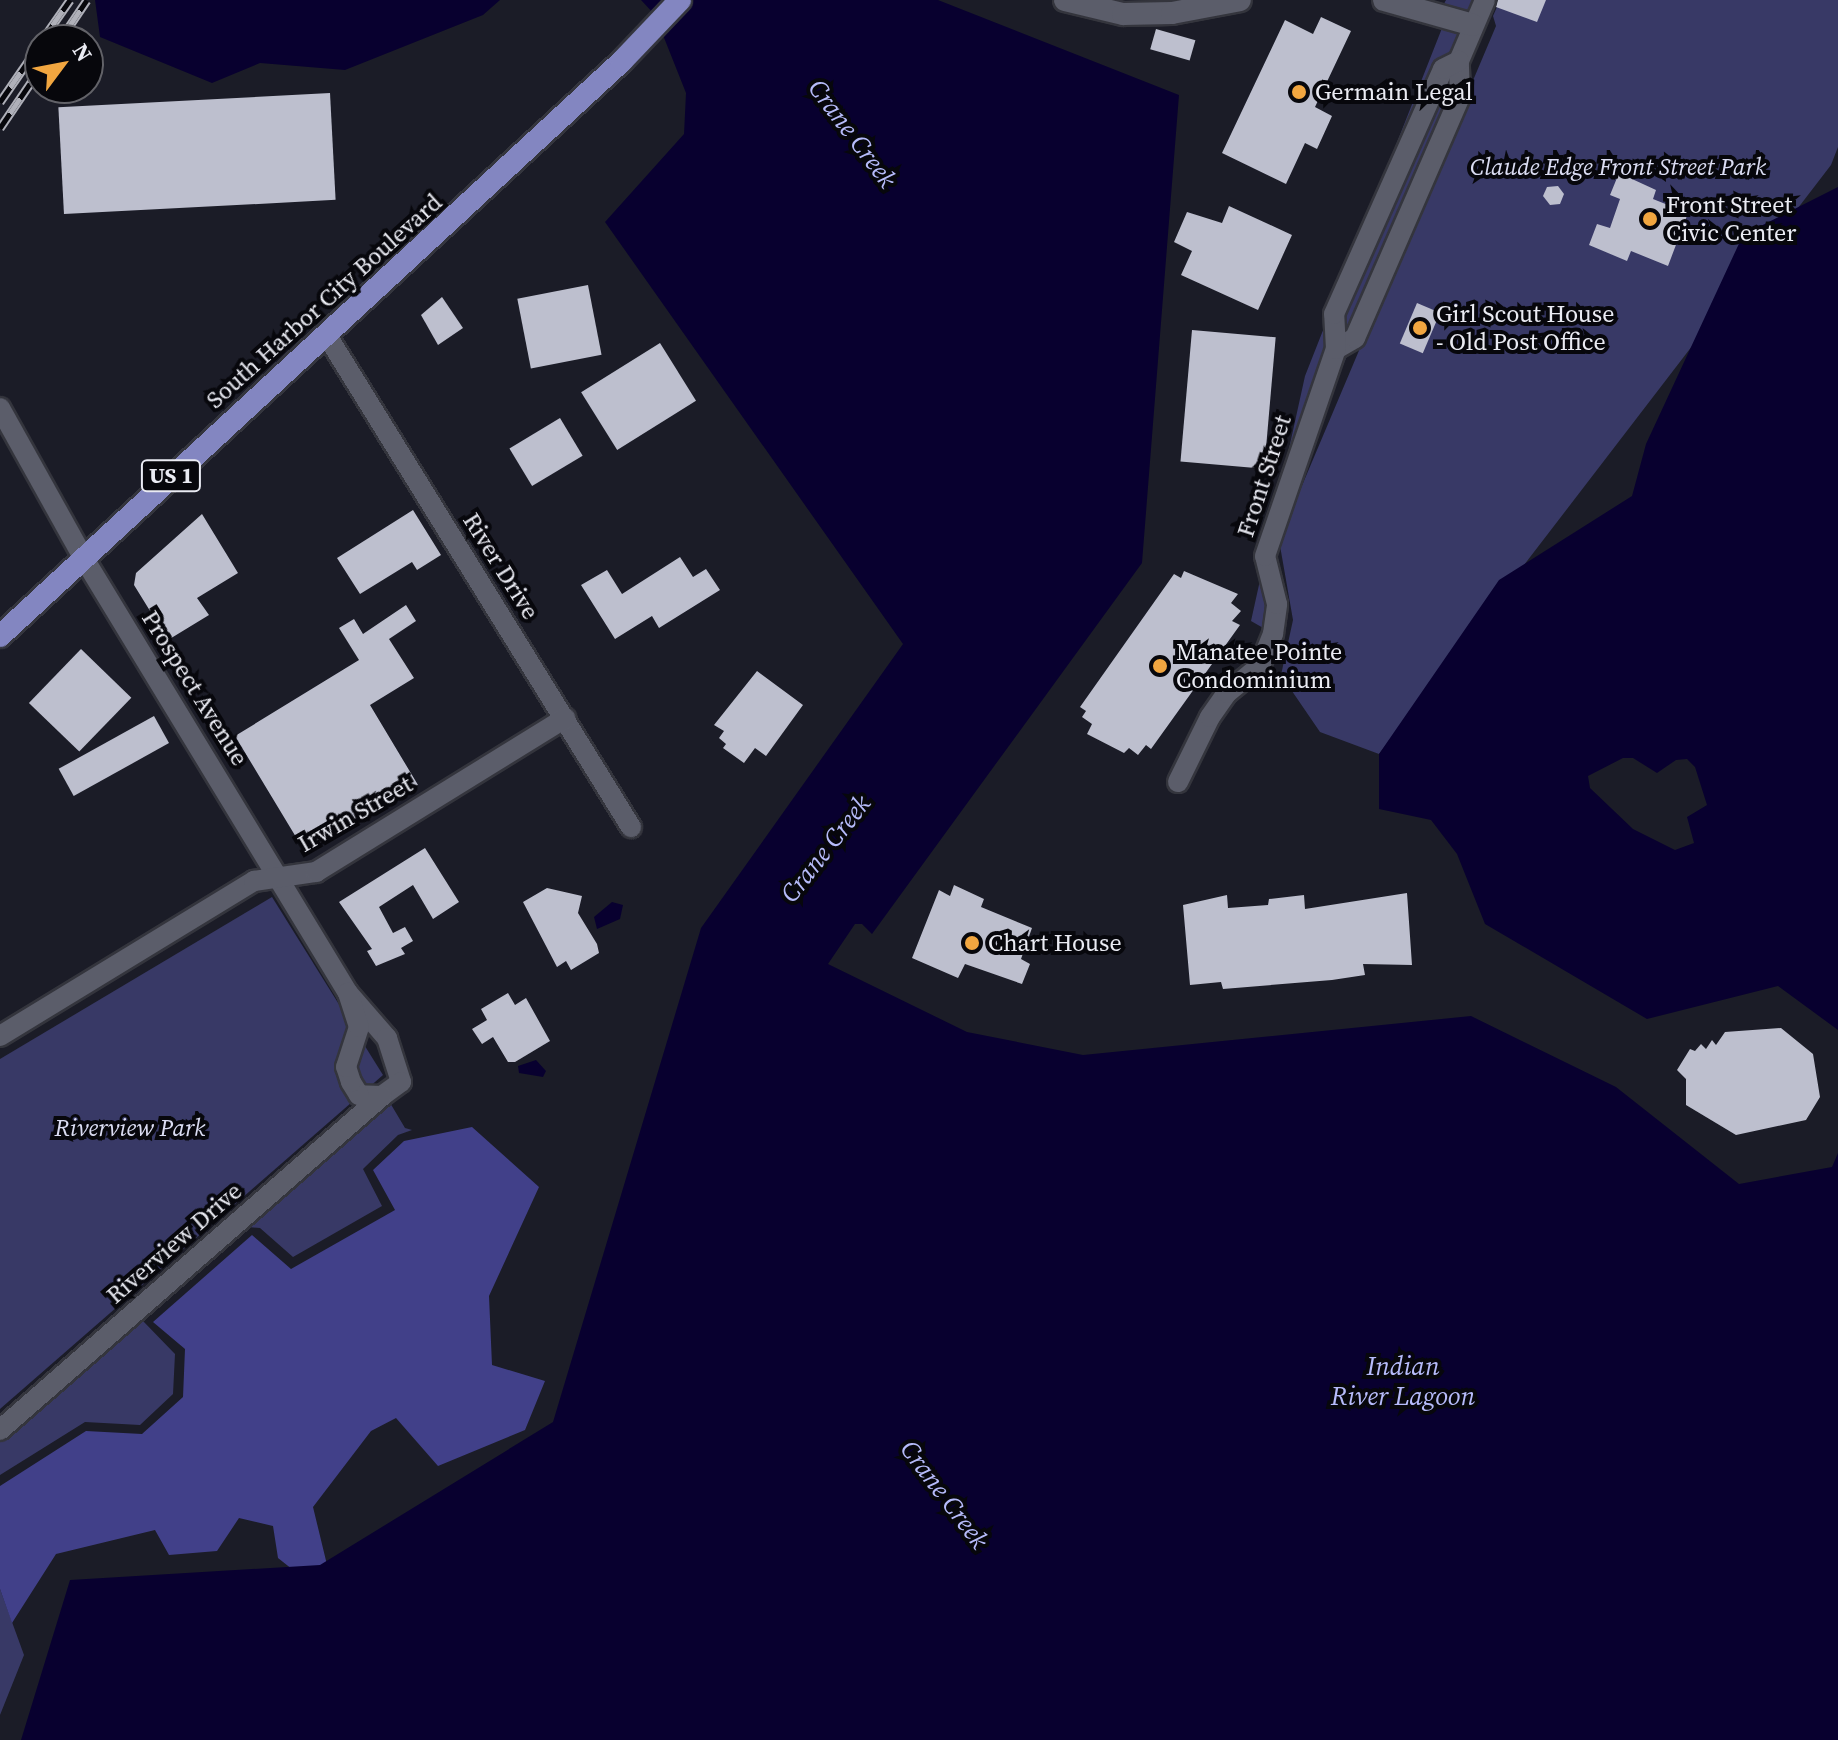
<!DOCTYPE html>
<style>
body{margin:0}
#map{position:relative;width:1838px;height:1740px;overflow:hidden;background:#1b1c27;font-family:"Source Serif 4",serif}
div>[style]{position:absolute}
.green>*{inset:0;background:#383966}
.forest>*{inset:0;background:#414089}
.water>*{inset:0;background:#08002f}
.building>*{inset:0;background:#bdbfce;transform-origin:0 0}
.roads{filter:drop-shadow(2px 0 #34353d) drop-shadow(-2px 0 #34353d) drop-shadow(0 2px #34353d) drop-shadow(0 -2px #34353d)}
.minor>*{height:20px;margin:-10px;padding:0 10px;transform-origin:10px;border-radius:10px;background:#5b5d6a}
.tertiary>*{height:22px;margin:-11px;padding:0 11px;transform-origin:11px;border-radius:11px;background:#5b5d6a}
.primary>*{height:22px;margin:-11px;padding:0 11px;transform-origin:11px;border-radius:11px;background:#8386c1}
.rail>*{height:9px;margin-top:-4.5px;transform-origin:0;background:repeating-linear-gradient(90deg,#07070c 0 18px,#afb0b9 0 36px);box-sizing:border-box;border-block:2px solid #afb0b9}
.dots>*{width:22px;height:22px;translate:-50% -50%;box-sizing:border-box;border:4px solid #07070c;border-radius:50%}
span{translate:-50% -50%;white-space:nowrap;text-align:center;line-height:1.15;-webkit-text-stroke:8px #07070c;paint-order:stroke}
.shield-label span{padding:2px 6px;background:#07070c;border:2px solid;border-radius:6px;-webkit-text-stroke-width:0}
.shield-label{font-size:22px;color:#eaebf3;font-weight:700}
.poi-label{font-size:24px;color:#eaebf3}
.left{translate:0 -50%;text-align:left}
.park-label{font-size:24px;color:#dbddf3;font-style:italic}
.street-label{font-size:24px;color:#eaebf3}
.water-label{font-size:26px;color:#b6bbfa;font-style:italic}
.north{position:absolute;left:24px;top:24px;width:80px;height:80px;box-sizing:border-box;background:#07070c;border:2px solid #626268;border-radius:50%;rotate:58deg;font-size:22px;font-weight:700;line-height:32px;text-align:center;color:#eaebf3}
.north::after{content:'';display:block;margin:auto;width:28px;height:36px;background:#f1a640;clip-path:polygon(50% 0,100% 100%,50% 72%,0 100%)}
</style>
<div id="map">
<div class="green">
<i style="clip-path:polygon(1446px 0,1473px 0,1444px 68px,1465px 74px,1486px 27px,1270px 538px,1279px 637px,1251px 621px,1305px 376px,1446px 18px,1438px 15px)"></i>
<i style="clip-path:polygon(1500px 0,1838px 0,1838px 147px,1831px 165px,1379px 754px,1320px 732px,1281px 675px,1293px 620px,1279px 540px,1496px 26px,1493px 16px)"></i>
<i style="clip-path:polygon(272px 897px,383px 1075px,0 1409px,0 1059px)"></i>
<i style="clip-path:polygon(383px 1091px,405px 1128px,412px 1130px,398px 1135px,363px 1169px,382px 1206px,293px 1257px,260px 1228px,248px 1227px,143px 1321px,175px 1354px,173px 1394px,140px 1425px,85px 1422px,0 1475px,0 1437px)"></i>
<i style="clip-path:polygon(0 1589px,24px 1655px,0 1715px)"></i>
</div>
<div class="forest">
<i style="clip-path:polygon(472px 1127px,539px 1187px,489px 1296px,492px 1365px,545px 1381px,525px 1430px,438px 1466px,396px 1418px,371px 1431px,313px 1507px,329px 1573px,307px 1581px,278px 1558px,273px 1526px,239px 1518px,217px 1551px,169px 1555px,155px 1530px,56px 1554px,12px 1623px,0 1589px,0 1486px,86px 1431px,142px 1434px,183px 1397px,185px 1349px,153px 1322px,252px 1235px,291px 1269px,395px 1210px,373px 1170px,404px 1141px)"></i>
</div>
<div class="water">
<i style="clip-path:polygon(95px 0,500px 0,483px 15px,345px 70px,260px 63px,212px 83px,100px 37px)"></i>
<i style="clip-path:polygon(641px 0,938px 0,1179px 95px,1142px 563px,872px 934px,862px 924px,855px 924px,828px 964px,967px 1032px,1083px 1055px,1471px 1016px,1616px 1087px,1739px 1184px,1832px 1167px,1838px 1153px,1838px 1740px,21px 1740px,70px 1580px,320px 1565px,553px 1422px,701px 928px,903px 644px,605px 222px,684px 134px,686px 93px,655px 15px)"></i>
<i style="clip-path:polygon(evenodd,1838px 187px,1838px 1030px,1778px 986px,1647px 1019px,1485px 924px,1457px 854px,1431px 820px,1379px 809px,1379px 754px,1499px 580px,1632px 496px,1646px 444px,1743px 235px,1838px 187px,1623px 758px,1633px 758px,1657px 773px,1676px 760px,1687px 759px,1695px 767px,1707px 805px,1687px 817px,1694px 843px,1675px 850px,1633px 829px,1590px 788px,1588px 776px,1623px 758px)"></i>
<i style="clip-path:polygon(612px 902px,623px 905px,620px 919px,597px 929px,594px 917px)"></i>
<i style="clip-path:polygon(536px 1060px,546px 1071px,543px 1077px,519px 1073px,518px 1066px)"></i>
</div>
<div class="building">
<i style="clip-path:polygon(1498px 0,1546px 0,1537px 22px,1496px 7px)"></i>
<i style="clip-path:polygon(1321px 17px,1351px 31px,1315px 107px,1332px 116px,1317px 149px,1305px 143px,1286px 184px,1222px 153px,1285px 20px,1313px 34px)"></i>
<i style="left:1156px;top:29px;width:41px;height:21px;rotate:16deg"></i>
<i style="left:330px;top:93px;width:107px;height:272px;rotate:87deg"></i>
<i style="clip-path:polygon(1619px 173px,1656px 190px,1653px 199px,1688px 213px,1668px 266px,1631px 251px,1627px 261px,1589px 245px,1597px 224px,1610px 228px,1620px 199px,1610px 195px)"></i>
<i style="clip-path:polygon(1558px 186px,1564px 194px,1560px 204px,1550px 205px,1543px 196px,1547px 187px)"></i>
<i style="clip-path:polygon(1229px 206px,1292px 235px,1258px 310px,1181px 275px,1192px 251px,1174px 242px,1187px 212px,1222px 223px)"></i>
<i style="left:588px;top:285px;width:71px;height:72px;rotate:79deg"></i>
<i style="clip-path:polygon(442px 297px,463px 328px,438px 345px,421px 315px)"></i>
<i style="left:1417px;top:303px;width:25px;height:44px;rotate:23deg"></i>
<i style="left:1192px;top:330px;width:84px;height:132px;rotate:5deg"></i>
<i style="left:660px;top:343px;width:68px;height:93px;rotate:58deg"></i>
<i style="left:560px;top:418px;width:44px;height:59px;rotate:59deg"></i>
<i style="clip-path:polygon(413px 510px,441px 555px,417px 570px,412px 562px,360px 594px,337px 558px)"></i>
<i style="clip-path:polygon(202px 514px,238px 573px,197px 598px,209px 615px,168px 640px,134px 585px,136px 573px)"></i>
<i style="clip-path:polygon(680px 557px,693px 577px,706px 569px,720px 590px,659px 628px,652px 616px,615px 639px,581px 585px,607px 570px,622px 594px)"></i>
<i style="clip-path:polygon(1184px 571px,1238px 594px,1231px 603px,1241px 611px,1232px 621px,1240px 625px,1151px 749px,1146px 745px,1138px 755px,1129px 748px,1124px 753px,1087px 734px,1092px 724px,1082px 717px,1086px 711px,1080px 707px,1174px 574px,1181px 578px)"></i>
<i style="clip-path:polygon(406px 605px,416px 621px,389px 639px,414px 678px,370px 705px,418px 785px,305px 852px,235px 736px,359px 660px,339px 628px,354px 619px,363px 634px)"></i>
<i style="left:81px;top:649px;width:70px;height:75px;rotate:44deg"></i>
<i style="clip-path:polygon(757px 671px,803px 705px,766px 756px,755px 748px,744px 763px,723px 748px,726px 744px,719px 738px,724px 731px,714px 725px)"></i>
<i style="left:154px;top:716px;width:31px;height:109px;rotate:61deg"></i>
<i style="clip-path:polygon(425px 848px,459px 902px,433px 919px,413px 885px,379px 907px,393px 933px,405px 927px,413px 941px,401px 948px,405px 954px,376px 966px,367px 951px,372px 949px,339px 902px)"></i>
<i style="clip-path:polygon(954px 885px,984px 899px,981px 907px,1032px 928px,1021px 959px,1030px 964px,1022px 984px,965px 964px,958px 978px,912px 958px,939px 890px,950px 896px)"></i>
<i style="clip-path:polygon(547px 888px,582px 896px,578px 913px,597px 944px,599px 953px,571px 970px,566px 961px,557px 967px,523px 902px)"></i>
<i style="clip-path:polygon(1407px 893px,1412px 965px,1363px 964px,1365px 975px,1332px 980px,1223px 989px,1221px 982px,1190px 985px,1183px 905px,1227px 895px,1228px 908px,1268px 905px,1269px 899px,1304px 895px,1305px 909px)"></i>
<i style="clip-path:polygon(508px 993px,515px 1005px,526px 998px,550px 1041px,515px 1062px,508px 1062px,493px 1037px,482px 1044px,472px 1029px,487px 1020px,481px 1009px)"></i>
<i style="clip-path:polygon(1781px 1028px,1813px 1054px,1820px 1097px,1806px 1120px,1736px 1135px,1686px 1105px,1686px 1079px,1677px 1070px,1690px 1049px,1695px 1051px,1701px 1044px,1706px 1049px,1712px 1040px,1716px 1045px,1725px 1032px)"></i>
</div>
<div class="roads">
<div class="minor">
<i style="left:326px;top:334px;width:580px;rotate:58.26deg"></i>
<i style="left:1336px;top:349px;width:22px;rotate:-30deg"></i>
<i style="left:1355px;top:338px;width:264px;rotate:-66.5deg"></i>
<i style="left:1460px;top:96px;width:35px;rotate:-92deg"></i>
<i style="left:1459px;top:61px;width:66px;rotate:-66.9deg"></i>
<i style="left:0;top:408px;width:171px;rotate:60.9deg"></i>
<i style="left:83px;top:557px;width:510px;rotate:58.71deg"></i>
<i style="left:348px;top:993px;width:60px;rotate:49.1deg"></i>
<i style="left:387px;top:1038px;width:46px;rotate:72.3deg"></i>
<i style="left:401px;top:1082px;width:24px;rotate:144deg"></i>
<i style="left:382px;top:1096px;width:23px;rotate:-178deg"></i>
<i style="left:359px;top:1095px;width:15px;rotate:-122deg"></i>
<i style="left:351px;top:1082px;width:16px;rotate:-108deg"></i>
<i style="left:346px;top:1067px;width:42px;rotate:-72deg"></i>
<i style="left:359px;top:1027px;width:36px;rotate:-108deg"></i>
<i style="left:1178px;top:782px;width:72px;rotate:-63.8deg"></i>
<i style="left:1210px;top:717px;width:29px;rotate:-55deg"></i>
<i style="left:1227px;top:693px;width:43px;rotate:-39.3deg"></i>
<i style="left:1260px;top:666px;width:35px;rotate:-68deg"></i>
<i style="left:1273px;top:634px;width:30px;rotate:-82deg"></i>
<i style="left:1277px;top:604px;width:49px;rotate:-104deg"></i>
<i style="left:1265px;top:556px;width:219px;rotate:-71.1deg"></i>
<i style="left:1336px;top:349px;width:35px;rotate:-93deg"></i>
<i style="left:1334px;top:314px;width:268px;rotate:-66deg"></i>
<i style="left:1443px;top:69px;width:18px;rotate:-27deg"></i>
<i style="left:0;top:1036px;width:298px;rotate:-31.4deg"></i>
<i style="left:254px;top:881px;width:63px;rotate:-8.3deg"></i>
<i style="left:316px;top:872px;width:293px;rotate:-31.7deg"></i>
<i style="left:0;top:1430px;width:507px;rotate:-41.16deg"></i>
</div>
<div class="tertiary">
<i style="left:1065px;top:0;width:60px;rotate:13.6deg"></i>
<i style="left:1123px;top:14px;width:49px;rotate:-1.2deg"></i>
<i style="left:1172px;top:13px;width:69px;rotate:-10.8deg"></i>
<i style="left:1384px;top:0;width:92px;rotate:15.7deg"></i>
</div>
<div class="primary">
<i style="left:0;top:636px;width:847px;rotate:-42.75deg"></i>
<i style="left:622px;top:61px;width:84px;rotate:-46.4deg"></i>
</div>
</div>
<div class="rail">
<i style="left:42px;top:40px;width:49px;rotate:-55deg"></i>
<i style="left:60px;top:40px;width:48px;rotate:-56deg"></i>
<i style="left:0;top:102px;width:70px;rotate:-55.4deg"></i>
<i style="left:0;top:128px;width:71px;rotate:-55.9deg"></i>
</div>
<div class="dots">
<i style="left:1299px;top:92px;background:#f1a640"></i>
<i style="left:1650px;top:219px;background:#f1a640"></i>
<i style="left:1420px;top:328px;background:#f1a640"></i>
<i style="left:1160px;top:666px;background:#f1a640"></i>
<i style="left:972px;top:943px;background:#f1a640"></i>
</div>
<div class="shield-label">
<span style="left:171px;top:476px">US 1</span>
</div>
<div class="poi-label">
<span class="left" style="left:1315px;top:92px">Germain Legal</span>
<span class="left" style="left:1666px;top:219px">Front Street<br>Civic Center</span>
<span class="left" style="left:1436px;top:328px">Girl Scout House<br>- Old Post Office</span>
<span class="left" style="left:1176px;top:666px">Manatee Pointe<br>Condominium</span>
<span class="left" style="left:988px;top:943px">Chart House</span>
</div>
<div class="park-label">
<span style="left:1618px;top:167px">Claude Edge Front Street Park</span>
<span style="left:130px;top:1128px">Riverview Park</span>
</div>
<div class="street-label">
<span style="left:324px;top:301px;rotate:-42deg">South Harbor City Boulevard</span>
<span style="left:1264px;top:476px;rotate:-72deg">Front Street</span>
<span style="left:501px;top:566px;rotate:58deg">River Drive</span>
<span style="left:195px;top:688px;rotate:58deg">Prospect Avenue</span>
<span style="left:355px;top:814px;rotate:-30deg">Irwin Street</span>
<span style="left:174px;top:1243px;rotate:-41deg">Riverview Drive</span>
</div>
<div class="water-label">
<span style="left:852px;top:134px;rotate:53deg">Crane Creek</span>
<span style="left:826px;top:849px;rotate:-52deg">Crane Creek</span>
<span style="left:1403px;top:1382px">Indian<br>River Lagoon</span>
<span style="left:944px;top:1495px;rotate:53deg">Crane Creek</span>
</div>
<div class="north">N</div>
</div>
